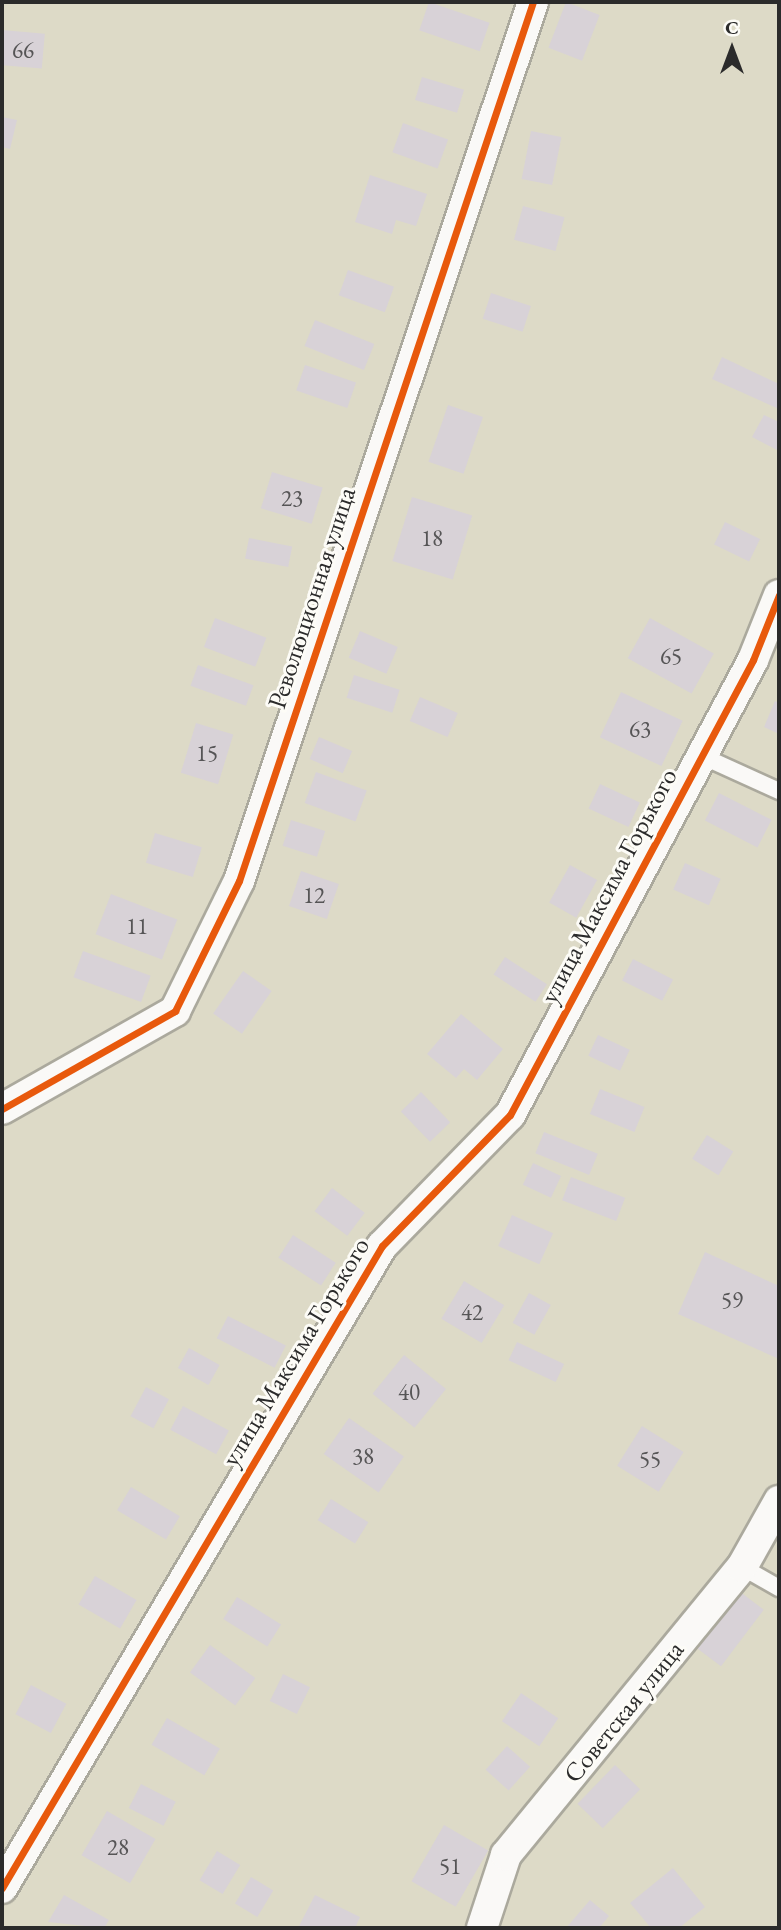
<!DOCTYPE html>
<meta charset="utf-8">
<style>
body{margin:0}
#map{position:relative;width:781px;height:1930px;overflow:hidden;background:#dddac7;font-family:"EB Garamond",serif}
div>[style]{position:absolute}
.building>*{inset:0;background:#d8d2d7;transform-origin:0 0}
.roads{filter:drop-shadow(2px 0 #aba99d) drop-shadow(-2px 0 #aba99d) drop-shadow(0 2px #aba99d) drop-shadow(0 -2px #aba99d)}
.lane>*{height:16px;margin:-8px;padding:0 8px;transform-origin:8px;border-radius:8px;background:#faf9f7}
.street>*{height:30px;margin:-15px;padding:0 15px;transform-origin:15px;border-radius:15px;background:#faf9f7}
.cycleway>*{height:7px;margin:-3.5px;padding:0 3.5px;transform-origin:3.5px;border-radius:3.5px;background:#e8590c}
span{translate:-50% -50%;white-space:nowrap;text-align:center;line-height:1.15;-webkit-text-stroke:6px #fdfcf7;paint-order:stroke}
.number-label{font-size:23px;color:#565556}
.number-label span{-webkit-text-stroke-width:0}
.street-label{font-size:26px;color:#2b2b2b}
.frame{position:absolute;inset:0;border:4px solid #2b2b2b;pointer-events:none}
.north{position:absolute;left:697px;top:14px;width:70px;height:70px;-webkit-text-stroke:5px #fdfcf7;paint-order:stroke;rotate:0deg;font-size:19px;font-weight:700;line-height:28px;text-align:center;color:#2b2b2b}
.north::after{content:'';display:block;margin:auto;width:24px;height:32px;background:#2b2b2b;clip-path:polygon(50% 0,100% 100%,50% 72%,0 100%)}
</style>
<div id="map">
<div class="building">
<i style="left:429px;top:2px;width:64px;height:30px;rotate:19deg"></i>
<i style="left:566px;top:2px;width:36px;height:49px;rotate:21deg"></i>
<i style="left:2px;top:30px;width:43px;height:35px;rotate:5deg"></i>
<i style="left:422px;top:77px;width:44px;height:24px;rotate:17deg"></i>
<i style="clip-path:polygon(2px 117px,17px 120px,10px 149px,2px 147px)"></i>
<i style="left:403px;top:123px;width:48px;height:31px;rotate:20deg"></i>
<i style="left:531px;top:131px;width:31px;height:49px;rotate:11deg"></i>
<i style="clip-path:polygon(370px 175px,427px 194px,416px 226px,396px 220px,392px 234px,355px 222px)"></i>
<i style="left:523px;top:206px;width:43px;height:35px;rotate:15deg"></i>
<i style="left:348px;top:270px;width:49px;height:27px;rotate:20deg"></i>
<i style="left:491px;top:293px;width:42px;height:27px;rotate:18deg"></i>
<i style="left:315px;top:320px;width:64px;height:28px;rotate:22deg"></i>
<i style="clip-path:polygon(722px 357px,779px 384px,779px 409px,712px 379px)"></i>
<i style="left:305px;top:365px;width:54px;height:27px;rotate:19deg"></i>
<i style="left:448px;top:405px;width:37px;height:60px;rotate:19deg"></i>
<i style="clip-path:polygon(764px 415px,779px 422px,779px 451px,752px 437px)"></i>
<i style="left:272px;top:472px;width:53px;height:38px;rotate:17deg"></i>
<i style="left:412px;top:497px;width:63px;height:67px;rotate:17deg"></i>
<i style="left:725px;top:522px;width:39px;height:25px;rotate:26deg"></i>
<i style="left:249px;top:538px;width:44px;height:21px;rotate:11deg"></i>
<i style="left:215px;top:618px;width:55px;height:31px;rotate:21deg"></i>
<i style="left:650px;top:618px;width:73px;height:46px;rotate:29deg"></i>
<i style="left:360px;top:631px;width:41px;height:29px;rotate:23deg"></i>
<i style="left:198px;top:665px;width:59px;height:22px;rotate:20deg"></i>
<i style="left:354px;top:675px;width:48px;height:24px;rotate:18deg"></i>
<i style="left:621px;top:692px;width:68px;height:50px;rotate:25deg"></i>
<i style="left:420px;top:697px;width:41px;height:26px;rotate:23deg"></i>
<i style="clip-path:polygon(775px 701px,779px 703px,779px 734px,764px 727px)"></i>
<i style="left:196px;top:723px;width:39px;height:52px;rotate:17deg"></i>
<i style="left:319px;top:737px;width:36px;height:24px;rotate:23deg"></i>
<i style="left:316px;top:772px;width:54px;height:33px;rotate:20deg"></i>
<i style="left:600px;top:784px;width:44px;height:27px;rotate:25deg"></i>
<i style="left:719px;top:793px;width:59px;height:31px;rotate:27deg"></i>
<i style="left:291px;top:820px;width:36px;height:27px;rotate:18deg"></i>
<i style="left:155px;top:833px;width:49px;height:31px;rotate:17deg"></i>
<i style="left:685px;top:863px;width:39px;height:29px;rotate:24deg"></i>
<i style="left:570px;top:865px;width:31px;height:43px;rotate:29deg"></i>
<i style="left:301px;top:871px;width:40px;height:37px;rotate:19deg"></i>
<i style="left:111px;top:894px;width:71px;height:43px;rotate:21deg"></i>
<i style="left:83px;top:951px;width:72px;height:28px;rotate:20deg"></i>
<i style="left:505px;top:957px;width:50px;height:21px;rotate:33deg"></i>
<i style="left:633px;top:959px;width:45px;height:24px;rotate:27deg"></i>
<i style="left:243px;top:971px;width:35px;height:52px;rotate:35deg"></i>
<i style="clip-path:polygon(461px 1014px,503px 1049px,477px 1080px,464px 1069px,456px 1078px,427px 1054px)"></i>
<i style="left:598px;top:1035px;width:35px;height:23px;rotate:25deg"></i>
<i style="left:600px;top:1089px;width:48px;height:27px;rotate:22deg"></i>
<i style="left:421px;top:1092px;width:42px;height:28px;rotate:46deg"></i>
<i style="left:544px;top:1132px;width:58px;height:23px;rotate:22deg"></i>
<i style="left:707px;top:1135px;width:31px;height:28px;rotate:32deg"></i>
<i style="left:533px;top:1163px;width:31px;height:24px;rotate:25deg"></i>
<i style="left:571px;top:1177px;width:58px;height:25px;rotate:21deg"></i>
<i style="left:332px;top:1188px;width:41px;height:29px;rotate:37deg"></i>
<i style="left:512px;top:1215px;width:45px;height:34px;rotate:24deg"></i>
<i style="left:293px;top:1235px;width:51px;height:27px;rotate:33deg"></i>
<i style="clip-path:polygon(705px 1252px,779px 1286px,779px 1359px,678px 1314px)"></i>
<i style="left:464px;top:1281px;width:47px;height:44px;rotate:31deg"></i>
<i style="left:529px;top:1293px;width:25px;height:34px;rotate:29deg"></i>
<i style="left:228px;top:1316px;width:65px;height:25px;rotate:27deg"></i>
<i style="left:517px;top:1342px;width:52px;height:20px;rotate:25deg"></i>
<i style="left:189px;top:1348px;width:35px;height:23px;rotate:29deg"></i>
<i style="left:404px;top:1355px;width:54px;height:50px;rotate:39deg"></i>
<i style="left:146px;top:1387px;width:26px;height:33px;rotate:28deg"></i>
<i style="left:183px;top:1406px;width:52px;height:27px;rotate:28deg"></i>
<i style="left:349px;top:1418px;width:67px;height:44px;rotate:35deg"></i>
<i style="left:642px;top:1426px;width:49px;height:47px;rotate:32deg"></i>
<i style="left:131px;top:1487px;width:57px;height:27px;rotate:31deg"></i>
<i style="left:331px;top:1499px;width:44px;height:25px;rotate:32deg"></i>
<i style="left:95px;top:1576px;width:48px;height:33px;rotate:30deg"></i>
<i style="left:739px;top:1591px;width:31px;height:71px;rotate:37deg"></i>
<i style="left:237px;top:1597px;width:52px;height:26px;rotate:32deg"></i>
<i style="left:210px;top:1645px;width:56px;height:34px;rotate:36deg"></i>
<i style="left:283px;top:1674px;width:30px;height:30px;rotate:26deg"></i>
<i style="left:31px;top:1685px;width:40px;height:33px;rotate:28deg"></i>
<i style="left:521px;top:1693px;width:45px;height:34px;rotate:34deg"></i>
<i style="left:167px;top:1718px;width:61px;height:31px;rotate:30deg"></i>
<i style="left:507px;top:1746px;width:31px;height:32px;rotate:42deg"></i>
<i style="left:615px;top:1765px;width:35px;height:54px;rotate:44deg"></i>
<i style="left:141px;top:1784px;width:39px;height:27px;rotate:27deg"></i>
<i style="left:107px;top:1811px;width:56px;height:51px;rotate:30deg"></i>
<i style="left:444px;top:1825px;width:51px;height:65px;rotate:30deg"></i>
<i style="left:217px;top:1851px;width:27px;height:34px;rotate:31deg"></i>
<i style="clip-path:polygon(673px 1868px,705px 1907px,679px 1928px,651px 1928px,630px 1903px)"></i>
<i style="left:251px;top:1877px;width:26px;height:31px;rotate:31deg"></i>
<i style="clip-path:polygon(64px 1895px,109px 1920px,104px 1928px,48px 1922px)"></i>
<i style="clip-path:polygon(315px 1895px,360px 1917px,355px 1928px,298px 1928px)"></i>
<i style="clip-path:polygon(590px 1900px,609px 1916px,599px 1928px,566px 1928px)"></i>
</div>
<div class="roads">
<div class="lane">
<i style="left:702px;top:756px;width:85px;rotate:24.4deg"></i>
<i style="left:742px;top:1567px;width:43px;rotate:29.6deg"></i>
</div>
<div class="street">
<i style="left:2px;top:1109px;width:199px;rotate:-29.5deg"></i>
<i style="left:175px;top:1011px;width:145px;rotate:-63.8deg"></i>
<i style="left:239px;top:881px;width:927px;rotate:-71.51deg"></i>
<i style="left:2px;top:1888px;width:746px;rotate:-59.38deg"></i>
<i style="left:382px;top:1246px;width:183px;rotate:-45.7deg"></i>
<i style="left:510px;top:1115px;width:516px;rotate:-61.89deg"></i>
<i style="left:753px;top:660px;width:70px;rotate:-68.2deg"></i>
<i style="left:482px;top:1928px;width:77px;rotate:-71.8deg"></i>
<i style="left:506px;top:1855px;width:372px;rotate:-50.7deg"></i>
<i style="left:742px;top:1567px;width:76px;rotate:-60.7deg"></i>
</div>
</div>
<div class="cycleway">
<i style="left:2px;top:1109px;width:199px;rotate:-29.5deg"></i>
<i style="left:175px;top:1011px;width:145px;rotate:-63.8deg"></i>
<i style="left:239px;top:881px;width:927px;rotate:-71.51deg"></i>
<i style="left:2px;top:1888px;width:746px;rotate:-59.38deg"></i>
<i style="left:382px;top:1246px;width:183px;rotate:-45.7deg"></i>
<i style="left:510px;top:1115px;width:516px;rotate:-61.89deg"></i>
<i style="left:753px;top:660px;width:70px;rotate:-68.2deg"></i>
</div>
<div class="number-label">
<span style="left:23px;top:50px">66</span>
<span style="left:292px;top:498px">23</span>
<span style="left:432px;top:538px">18</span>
<span style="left:671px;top:656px">65</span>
<span style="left:640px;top:729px">63</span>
<span style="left:207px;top:753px">15</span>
<span style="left:314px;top:895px">12</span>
<span style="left:137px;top:926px">11</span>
<span style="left:732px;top:1300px">59</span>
<span style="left:472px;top:1312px">42</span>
<span style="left:409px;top:1392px">40</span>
<span style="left:363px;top:1456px">38</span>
<span style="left:650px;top:1459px">55</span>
<span style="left:118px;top:1847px">28</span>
<span style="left:450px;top:1866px">51</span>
</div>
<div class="street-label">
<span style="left:312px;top:598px;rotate:-72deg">Революционная улица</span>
<span style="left:609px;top:886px;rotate:-62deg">улица Максима Горького</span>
<span style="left:296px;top:1352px;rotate:-59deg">улица Максима Горького</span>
<span style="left:624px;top:1712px;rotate:-51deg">Советская улица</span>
</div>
<div class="frame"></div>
<div class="north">С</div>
</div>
